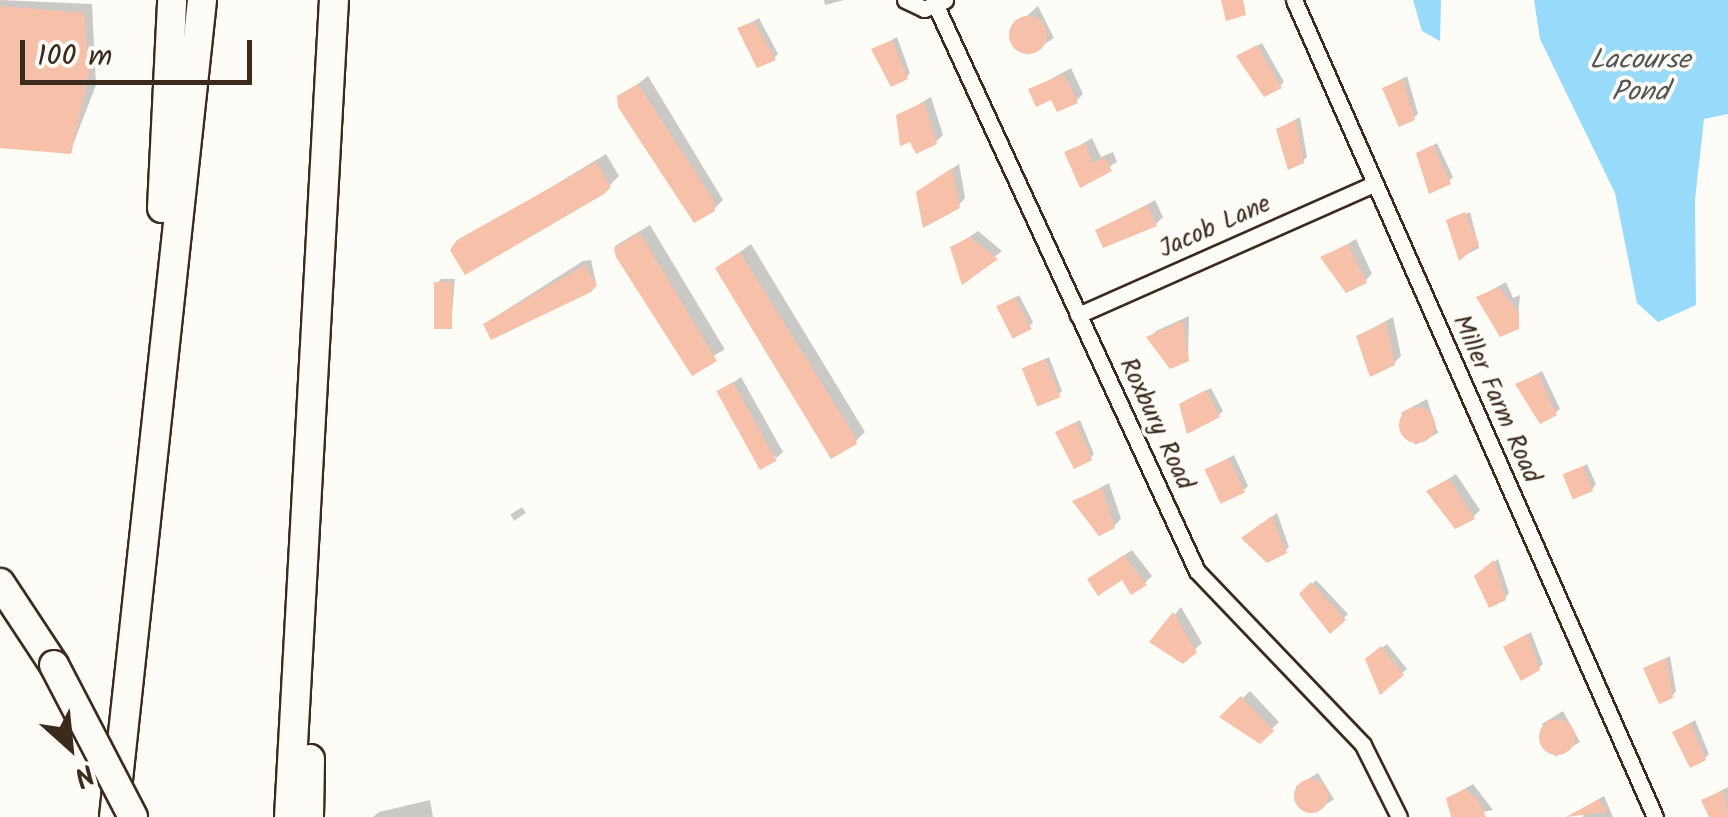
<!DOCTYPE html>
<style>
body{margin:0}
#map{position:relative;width:1728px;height:817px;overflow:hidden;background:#fdfcf7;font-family:Kalam,sans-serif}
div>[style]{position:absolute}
.water>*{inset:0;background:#98dafa}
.shadow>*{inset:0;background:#0003;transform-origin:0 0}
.building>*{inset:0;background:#f6c0a9;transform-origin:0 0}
.round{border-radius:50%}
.roads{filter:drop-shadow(2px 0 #3b2a1e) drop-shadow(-2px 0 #3b2a1e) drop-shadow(0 2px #3b2a1e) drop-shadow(0 -2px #3b2a1e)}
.street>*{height:15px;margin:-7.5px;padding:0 7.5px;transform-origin:7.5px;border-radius:7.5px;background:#fdfcf7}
.highway>*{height:28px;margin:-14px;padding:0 14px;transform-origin:14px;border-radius:14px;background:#fdfcf7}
.bridges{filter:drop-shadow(2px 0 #3b2a1e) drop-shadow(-2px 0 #3b2a1e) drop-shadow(0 2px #3b2a1e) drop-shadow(0 -2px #3b2a1e)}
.highway-bridge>*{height:28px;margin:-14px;padding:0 14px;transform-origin:14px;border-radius:14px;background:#fdfcf7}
span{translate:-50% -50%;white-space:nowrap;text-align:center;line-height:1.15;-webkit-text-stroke:8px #fdfcf7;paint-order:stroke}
.street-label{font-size:25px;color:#3b2a1e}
.water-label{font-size:28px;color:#525655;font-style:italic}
.north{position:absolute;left:20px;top:697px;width:100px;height:100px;-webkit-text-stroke:8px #fdfcf7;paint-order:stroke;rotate:153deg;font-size:28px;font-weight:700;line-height:40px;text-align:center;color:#3b2a1e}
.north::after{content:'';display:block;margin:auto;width:35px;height:45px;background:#3b2a1e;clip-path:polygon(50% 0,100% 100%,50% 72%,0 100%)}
.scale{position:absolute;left:20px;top:40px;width:232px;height:45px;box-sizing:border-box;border:5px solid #3b2a1e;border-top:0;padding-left:12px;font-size:30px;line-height:35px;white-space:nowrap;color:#3b2a1e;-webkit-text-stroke:8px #fdfcf7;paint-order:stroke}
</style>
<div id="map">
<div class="water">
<i style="clip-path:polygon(1413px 0,1441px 0,1440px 41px,1422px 31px)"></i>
<i style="clip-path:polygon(1534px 0,1728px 0,1728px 114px,1704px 119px,1695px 200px,1696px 305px,1658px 322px,1637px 303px,1615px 193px,1540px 39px)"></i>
</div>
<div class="shadow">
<i style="clip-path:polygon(0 0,92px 4px,96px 85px,70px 152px,0 146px)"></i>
<i style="clip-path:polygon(824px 0,844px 0,825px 5px)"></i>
<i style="clip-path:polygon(1038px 6px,1054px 38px,1027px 55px,1011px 30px)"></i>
<i style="clip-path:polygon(759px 18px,778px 54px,774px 58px,740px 29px)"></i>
<i style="clip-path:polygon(897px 37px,910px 73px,906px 77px,874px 50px)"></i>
<i style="clip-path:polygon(1262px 43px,1284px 82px,1280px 86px,1239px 56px)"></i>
<i style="clip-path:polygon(1071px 68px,1083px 94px,1076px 101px,1031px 90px)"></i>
<i style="clip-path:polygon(648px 76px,723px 200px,714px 209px,620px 98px)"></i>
<i style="clip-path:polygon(1407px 76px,1418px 114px,1413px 118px,1385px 88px)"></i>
<i style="clip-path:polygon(931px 97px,943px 135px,936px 142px,899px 116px)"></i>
<i style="clip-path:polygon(1300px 117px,1307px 157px,1303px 161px,1278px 129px)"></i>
<i style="clip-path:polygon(1092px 138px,1101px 157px,1113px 152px,1117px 162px,1081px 185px,1067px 153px)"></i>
<i style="clip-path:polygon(1437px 143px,1453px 177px,1449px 181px,1419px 154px)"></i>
<i style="clip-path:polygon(606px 154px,619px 176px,610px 185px,463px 241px)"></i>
<i style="clip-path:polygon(959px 164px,965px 198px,958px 206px,918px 192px)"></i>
<i style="clip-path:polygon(1155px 200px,1163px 217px,1156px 224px,1098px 231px)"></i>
<i style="clip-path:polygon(1470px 212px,1479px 248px,1460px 258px,1450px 221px)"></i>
<i style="left:650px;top:225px;width:145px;height:41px;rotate:59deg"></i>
<i style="clip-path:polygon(978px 231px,1002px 251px,963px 281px,953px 248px)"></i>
<i style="clip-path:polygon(1356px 239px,1372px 274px,1365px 281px,1329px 270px,1323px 258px)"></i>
<i style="clip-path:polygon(751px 244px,865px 432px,855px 442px,718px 268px)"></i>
<i style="clip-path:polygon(591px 260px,596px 283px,492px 319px,583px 261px)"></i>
<i style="clip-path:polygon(441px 279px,455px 279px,451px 326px,437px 283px)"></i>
<i style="clip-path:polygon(1506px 282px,1513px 298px,1520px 295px,1517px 327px,1479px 297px)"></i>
<i style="clip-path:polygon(1019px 295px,1033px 322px,1029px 327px,1000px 307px)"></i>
<i style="clip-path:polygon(1189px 316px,1188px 359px,1149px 338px,1156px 331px)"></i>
<i style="clip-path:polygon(1393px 317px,1401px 356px,1394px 363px,1359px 336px)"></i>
<i style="clip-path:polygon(1049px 357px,1062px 391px,1058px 395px,1029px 367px)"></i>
<i style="clip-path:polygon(1542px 371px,1560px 409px,1555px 413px,1519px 384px)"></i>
<i style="clip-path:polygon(741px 377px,783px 452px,776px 458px,720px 392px)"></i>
<i style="clip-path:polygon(1211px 388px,1223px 411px,1219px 415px,1187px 400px)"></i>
<i style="clip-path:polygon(1427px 399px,1438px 433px,1415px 445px,1401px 413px)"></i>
<i style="clip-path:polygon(1080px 420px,1094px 454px,1090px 458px,1063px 429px)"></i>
<i style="clip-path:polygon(1234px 455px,1248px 486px,1244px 490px,1212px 467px)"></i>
<i style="clip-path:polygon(1587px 464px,1596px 484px,1592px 489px,1566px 476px)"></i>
<i style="clip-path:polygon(1456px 474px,1480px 510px,1473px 517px,1429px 491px)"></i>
<i style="clip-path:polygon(1109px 483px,1121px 519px,1114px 526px,1076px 501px)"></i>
<i style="left:522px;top:507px;width:7px;height:14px;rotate:56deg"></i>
<i style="clip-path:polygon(1277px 513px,1289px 547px,1285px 551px,1248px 534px)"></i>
<i style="clip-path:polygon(1132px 550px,1152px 576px,1145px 583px,1097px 573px)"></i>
<i style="clip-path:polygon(1498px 559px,1509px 593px,1505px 598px,1482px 572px)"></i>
<i style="clip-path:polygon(1316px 580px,1348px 614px,1331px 631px,1302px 594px)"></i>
<i style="clip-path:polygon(1181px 607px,1202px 643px,1182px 661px,1153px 641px)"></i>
<i style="clip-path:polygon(1531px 632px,1543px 664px,1539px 668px,1506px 647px)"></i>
<i style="clip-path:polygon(1387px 644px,1407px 669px,1381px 690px,1373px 655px)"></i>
<i style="clip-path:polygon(1670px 656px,1676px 691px,1672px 696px,1646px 669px)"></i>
<i style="clip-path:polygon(1250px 691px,1279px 722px,1260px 741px,1223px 717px)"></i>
<i style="clip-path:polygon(1563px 711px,1580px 742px,1555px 757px,1542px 724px)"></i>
<i style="clip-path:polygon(1695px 720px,1709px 754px,1705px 758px,1675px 732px)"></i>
<i style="left:1318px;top:773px;width:31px;height:26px;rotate:59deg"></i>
<i style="clip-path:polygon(1473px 784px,1493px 810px,1456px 817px,1449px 798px)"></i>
<i style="clip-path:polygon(1728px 787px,1728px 817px,1715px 817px,1704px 800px)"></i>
<i style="clip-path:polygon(1604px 796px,1613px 817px,1583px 817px,1584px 808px)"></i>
<i style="clip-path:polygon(430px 800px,433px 817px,373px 817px,379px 812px)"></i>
</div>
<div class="building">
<i style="clip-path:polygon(1221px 0,1243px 0,1246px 15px,1226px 21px)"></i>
<i style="clip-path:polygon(0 6px,84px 13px,89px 73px,71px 154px,0 148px)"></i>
<i class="round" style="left:1009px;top:16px;width:38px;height:38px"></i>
<i style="clip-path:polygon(754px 21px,776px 60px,757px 68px,737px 28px)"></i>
<i style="clip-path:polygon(892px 40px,908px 79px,891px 87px,871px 49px)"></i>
<i style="clip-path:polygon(1257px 45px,1282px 88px,1264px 97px,1236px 56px)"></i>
<i style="clip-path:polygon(1064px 74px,1078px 103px,1057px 112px,1051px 100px,1036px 107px,1028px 89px)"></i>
<i style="clip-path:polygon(1403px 79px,1415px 120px,1399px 127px,1382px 88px)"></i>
<i style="clip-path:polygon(638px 84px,714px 201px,715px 211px,694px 223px,618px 107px,617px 96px)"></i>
<i style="clip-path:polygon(924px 102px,937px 144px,916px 154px,910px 142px,900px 146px,896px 115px)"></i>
<i style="clip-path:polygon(1296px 120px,1304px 163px,1288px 170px,1276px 129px)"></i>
<i style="clip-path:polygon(1085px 143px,1093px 163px,1105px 157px,1112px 171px,1080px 188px,1064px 152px)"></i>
<i style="clip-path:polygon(1433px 145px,1451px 184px,1429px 194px,1416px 153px)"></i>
<i style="clip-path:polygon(596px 162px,611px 187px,604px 194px,465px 275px,450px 250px,457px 240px)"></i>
<i style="clip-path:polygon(952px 168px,960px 208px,923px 228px,916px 192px)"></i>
<i style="clip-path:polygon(1147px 205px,1157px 226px,1103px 248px,1095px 230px)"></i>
<i style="clip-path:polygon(1465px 212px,1479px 244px,1459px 261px,1446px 220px)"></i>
<i style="clip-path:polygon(640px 233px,717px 361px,692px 376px,616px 257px,614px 248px)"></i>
<i style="clip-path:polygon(970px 237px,998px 259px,962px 285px,950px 247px)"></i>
<i style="clip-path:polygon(1348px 244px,1367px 283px,1346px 293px,1320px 257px)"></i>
<i style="clip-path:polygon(740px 252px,854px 435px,857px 444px,831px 459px,715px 268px)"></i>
<i style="clip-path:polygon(585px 265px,597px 285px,591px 292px,491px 340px,483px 324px)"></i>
<i style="left:434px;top:282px;width:18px;height:47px"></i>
<i style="clip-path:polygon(1499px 287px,1519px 313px,1519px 329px,1500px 337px,1476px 297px)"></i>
<i style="left:1015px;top:297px;width:36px;height:21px;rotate:63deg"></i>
<i style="clip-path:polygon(1183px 321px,1189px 361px,1170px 369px,1146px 337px)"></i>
<i style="clip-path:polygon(1386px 322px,1395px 365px,1370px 377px,1356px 336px)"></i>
<i style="left:1045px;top:359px;width:41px;height:25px;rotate:68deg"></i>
<i style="clip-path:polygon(1538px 374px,1557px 415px,1540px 424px,1515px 384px)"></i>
<i style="left:733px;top:382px;width:90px;height:19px;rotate:61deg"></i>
<i style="clip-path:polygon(1206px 390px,1220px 417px,1187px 434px,1179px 404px)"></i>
<i class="round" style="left:1399px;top:407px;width:36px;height:36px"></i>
<i style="clip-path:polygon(1076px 422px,1092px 460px,1074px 469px,1055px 432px)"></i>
<i style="left:1229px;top:458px;width:38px;height:27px;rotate:65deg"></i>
<i style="left:1583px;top:466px;width:27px;height:22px;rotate:68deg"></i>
<i style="clip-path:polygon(1449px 479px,1475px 519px,1455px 529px,1426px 491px)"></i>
<i style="clip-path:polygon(1102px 488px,1115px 528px,1099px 536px,1072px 501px)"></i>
<i style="clip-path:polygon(1272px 516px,1287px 553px,1267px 563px,1241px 538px)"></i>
<i style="clip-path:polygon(1124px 555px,1147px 585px,1131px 595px,1122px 580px,1098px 596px,1087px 579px)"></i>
<i style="clip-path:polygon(1494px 560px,1506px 600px,1489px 608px,1474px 576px)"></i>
<i style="clip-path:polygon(1311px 582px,1346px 620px,1330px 634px,1299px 594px)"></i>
<i style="clip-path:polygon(1173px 612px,1197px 652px,1183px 664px,1149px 642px)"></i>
<i style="clip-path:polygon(1527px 634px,1540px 670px,1521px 681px,1503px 647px)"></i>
<i style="clip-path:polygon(1381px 646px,1404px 675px,1380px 695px,1365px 659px)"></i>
<i style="clip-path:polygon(1666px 658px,1673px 698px,1659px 704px,1643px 668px)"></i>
<i style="clip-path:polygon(1241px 696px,1274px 731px,1260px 744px,1219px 717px)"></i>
<i class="round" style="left:1539px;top:719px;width:36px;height:36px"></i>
<i style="clip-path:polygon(1691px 723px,1706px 760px,1690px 768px,1672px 732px)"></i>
<i class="round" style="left:1294px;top:779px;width:34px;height:34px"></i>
<i style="clip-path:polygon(1465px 789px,1478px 799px,1486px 817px,1451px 817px,1446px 798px)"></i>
<i style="clip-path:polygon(1724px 790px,1728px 817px,1709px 817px,1701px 800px)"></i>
<i style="clip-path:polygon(1599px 799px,1607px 812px,1566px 817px)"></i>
</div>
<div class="roads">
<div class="street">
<i style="left:905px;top:0;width:21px;rotate:25deg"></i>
<i style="left:924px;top:9px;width:23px;rotate:-23deg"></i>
<i style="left:1294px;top:0;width:893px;rotate:66.16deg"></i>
<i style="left:936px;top:6px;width:622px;rotate:65.21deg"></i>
<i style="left:1197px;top:571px;width:240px;rotate:46.3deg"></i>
<i style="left:1363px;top:745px;width:80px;rotate:63.4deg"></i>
<i style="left:1078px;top:315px;width:323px;rotate:-23.9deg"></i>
</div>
<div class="highway">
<i style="left:162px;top:208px;width:208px;rotate:-87.2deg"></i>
<i style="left:0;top:583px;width:98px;rotate:56.6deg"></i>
<i style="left:114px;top:817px;width:822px;rotate:-83.85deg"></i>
<i style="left:289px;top:817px;width:818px;rotate:-86.85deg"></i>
<i style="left:309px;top:817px;width:58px;rotate:-89deg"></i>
</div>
</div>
<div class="bridges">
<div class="highway-bridge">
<i style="left:54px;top:665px;width:171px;rotate:62.5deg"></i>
</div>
</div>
<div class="street-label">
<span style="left:1215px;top:227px;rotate:-24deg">Jacob Lane</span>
<span style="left:1496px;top:399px;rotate:66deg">Miller Farm Road</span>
<span style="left:1156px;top:424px;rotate:65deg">Roxbury Road</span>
</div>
<div class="water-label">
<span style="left:1640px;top:77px">Lacourse<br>Pond</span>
</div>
<div class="north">N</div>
<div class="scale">100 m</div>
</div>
